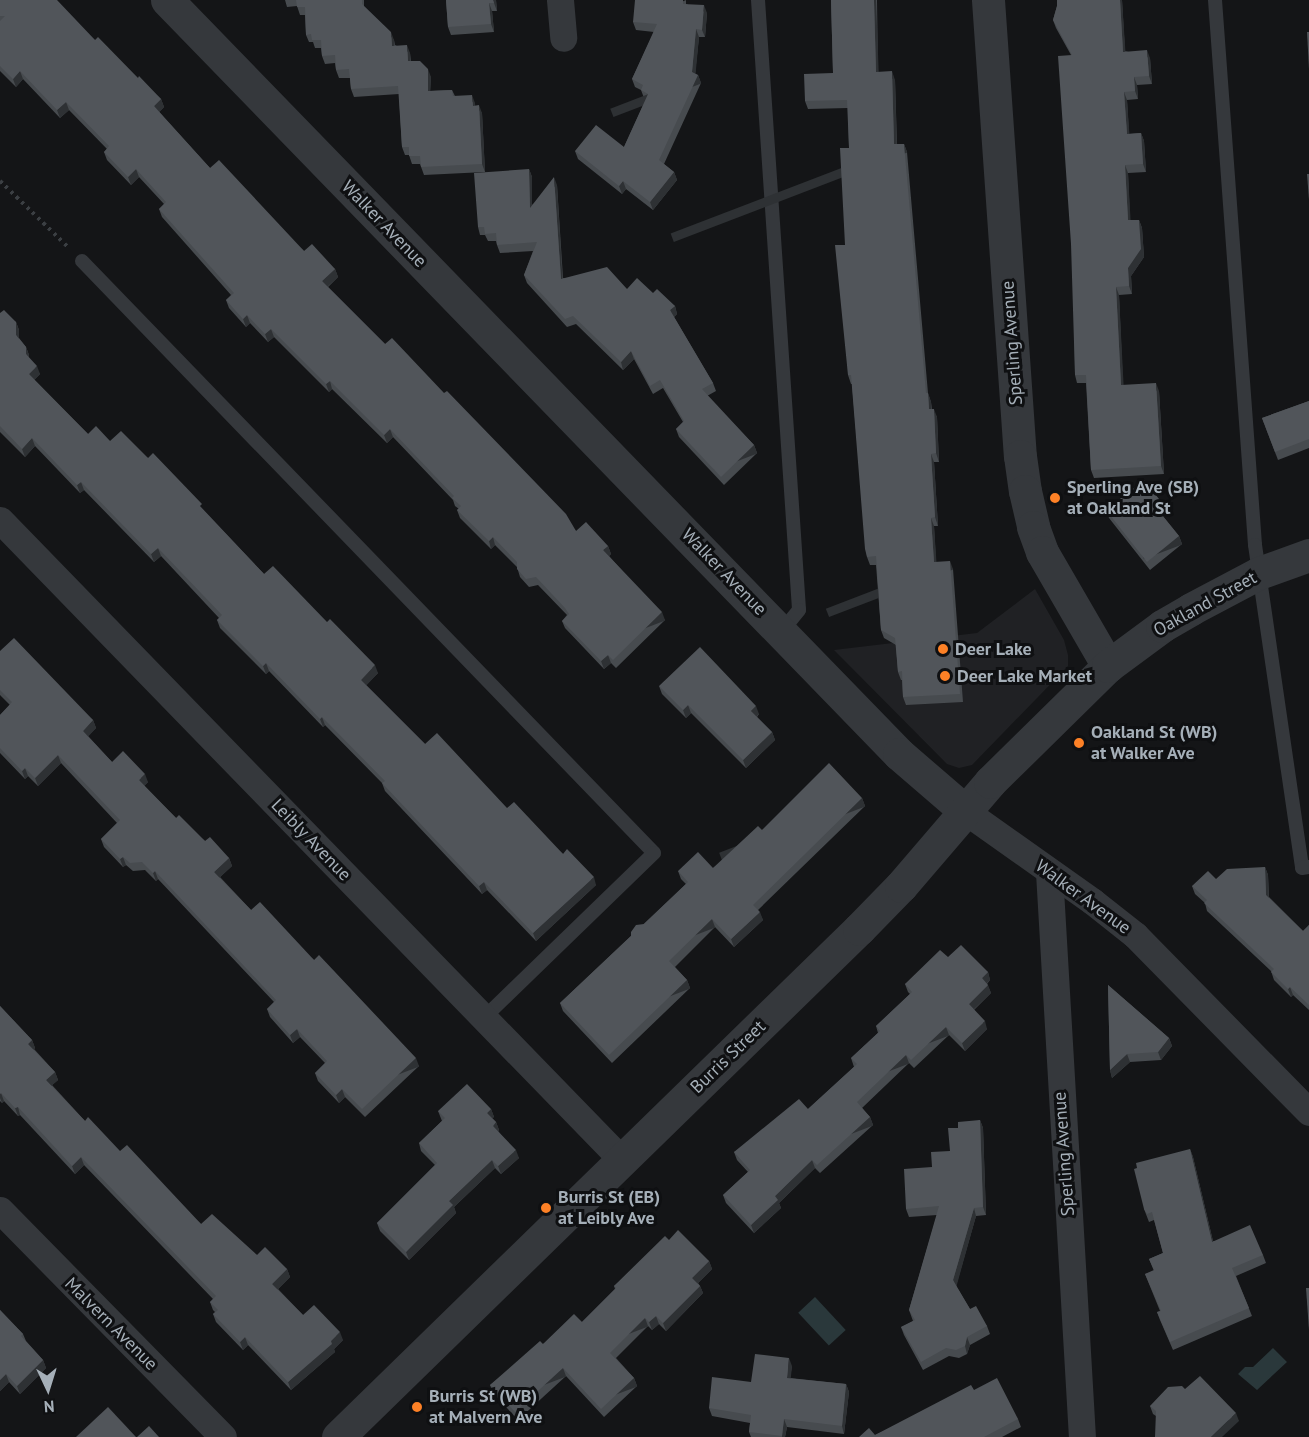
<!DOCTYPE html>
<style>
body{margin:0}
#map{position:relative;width:1309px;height:1437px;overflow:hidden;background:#141517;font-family:"PT Sans",sans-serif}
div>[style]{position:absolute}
.built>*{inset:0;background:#202124}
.water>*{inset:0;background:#2a383b;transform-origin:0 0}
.path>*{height:4px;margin-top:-2px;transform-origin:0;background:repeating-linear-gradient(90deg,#3b3f43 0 3px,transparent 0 7.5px)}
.service>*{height:14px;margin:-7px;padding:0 7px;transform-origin:7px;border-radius:7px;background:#35383c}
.minor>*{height:27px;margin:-13.5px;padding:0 13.5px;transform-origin:13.5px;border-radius:13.5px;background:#35383c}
.tertiary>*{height:33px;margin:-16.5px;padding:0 16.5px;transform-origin:16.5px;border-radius:16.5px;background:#35383c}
.wall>*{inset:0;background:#474b4f}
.shaded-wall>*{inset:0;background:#2e3134;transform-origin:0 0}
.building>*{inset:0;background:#51555a}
.dots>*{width:16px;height:16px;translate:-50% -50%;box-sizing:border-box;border:3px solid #0f1012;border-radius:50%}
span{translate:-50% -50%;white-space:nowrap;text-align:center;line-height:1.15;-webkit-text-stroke:6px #0f1012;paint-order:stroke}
.street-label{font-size:18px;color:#a5afb8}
.poi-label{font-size:18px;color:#a5afb8;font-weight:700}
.left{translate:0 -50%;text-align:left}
.north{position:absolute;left:18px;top:1359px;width:60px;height:60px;-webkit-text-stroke:4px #0f1012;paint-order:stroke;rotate:176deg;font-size:16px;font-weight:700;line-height:24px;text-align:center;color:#a5afb8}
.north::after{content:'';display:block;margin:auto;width:21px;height:27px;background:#a5afb8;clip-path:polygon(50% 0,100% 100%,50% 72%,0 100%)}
</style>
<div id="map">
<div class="built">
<i style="clip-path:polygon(1035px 589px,1064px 640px,1068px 655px,1068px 666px,972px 765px,959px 768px,947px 764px,834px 650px,977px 633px)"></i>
</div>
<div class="water">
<i style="left:815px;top:1297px;width:45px;height:23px;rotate:47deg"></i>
<i style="clip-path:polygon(1273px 1348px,1287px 1362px,1257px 1390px,1238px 1374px,1245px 1367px,1253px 1367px)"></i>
</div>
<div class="path">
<i style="left:0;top:181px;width:96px;rotate:44.2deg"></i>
</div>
<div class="service">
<i style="left:758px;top:0;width:611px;rotate:86.15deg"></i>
<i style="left:799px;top:610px;width:27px;rotate:129deg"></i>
<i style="left:1215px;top:0;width:546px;rotate:85.8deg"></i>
<i style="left:1255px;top:545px;width:326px;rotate:81.7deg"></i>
<i style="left:1302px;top:868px;width:7px;rotate:-8deg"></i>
<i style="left:82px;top:261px;width:823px;rotate:45.98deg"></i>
<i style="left:654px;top:853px;width:237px;rotate:135.9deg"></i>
</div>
<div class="minor">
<i style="left:560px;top:0;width:38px;rotate:85deg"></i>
<i style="left:0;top:520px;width:892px;rotate:45.82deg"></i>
<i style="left:965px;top:811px;width:156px;rotate:35.3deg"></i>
<i style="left:1092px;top:901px;width:55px;rotate:38.3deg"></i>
<i style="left:1135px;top:935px;width:248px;rotate:45.5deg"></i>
<i style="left:1049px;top:872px;width:566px;rotate:86.66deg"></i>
<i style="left:0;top:1210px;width:318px;rotate:45.5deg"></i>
</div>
<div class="tertiary">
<i style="left:167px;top:0;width:1051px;rotate:45.85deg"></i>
<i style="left:899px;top:754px;width:87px;rotate:40.8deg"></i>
<i style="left:988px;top:0;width:457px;rotate:86deg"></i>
<i style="left:1020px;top:456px;width:35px;rotate:82deg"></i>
<i style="left:1025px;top:491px;width:37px;rotate:77deg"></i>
<i style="left:1033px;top:527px;width:27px;rotate:70deg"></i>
<i style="left:1042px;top:552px;width:132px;rotate:59.9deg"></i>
<i style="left:338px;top:1437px;width:728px;rotate:-44.28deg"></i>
<i style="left:859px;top:929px;width:60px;rotate:-45.7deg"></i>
<i style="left:901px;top:886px;width:137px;rotate:-49.4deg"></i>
<i style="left:990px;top:782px;width:165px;rotate:-44.5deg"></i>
<i style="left:1108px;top:666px;width:67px;rotate:-36.5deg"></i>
<i style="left:1162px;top:626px;width:34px;rotate:-30deg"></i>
<i style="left:1191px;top:609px;width:77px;rotate:-27.9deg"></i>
<i style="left:1259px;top:573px;width:53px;rotate:-19.8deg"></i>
</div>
<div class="wall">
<i style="clip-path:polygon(0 0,95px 40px,161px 99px,164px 107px,159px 112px,210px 168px,304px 251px,335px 269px,338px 277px,328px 287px,385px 344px,576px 531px,608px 546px,611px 554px,609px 556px,665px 620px,616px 668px,611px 663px,604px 669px,565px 628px,562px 621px,567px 615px,538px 585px,529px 587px,520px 577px,517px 567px,495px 545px,491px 549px,460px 518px,457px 510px,459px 509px,455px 506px,453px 500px,393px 437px,387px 443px,332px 389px,329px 392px,274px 337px,268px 342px,250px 323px,246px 327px,229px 308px,226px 300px,231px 295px,162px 217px,159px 209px,164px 204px,139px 177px,131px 185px,107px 160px,104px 152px,107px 149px,69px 110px,60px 118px,23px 79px,16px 87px,0 71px)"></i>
<i style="clip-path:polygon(285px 0,364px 0,364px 7px,394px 40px,395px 45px,410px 53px,411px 61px,431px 77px,430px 91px,452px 90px,455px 96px,475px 103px,475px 106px,482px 113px,485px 172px,424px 175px,420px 164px,412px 164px,409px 155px,405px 155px,402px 147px,399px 94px,354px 97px,351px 89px,350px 78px,339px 78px,336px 70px,335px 63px,325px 64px,322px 56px,321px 48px,315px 48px,313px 42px,309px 42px,306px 35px,305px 15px,300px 15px,297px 6px,287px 7px)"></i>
<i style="clip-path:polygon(446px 0,496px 0,497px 11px,492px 11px,494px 32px,451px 35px,448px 27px)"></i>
<i style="clip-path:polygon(686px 0,686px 4px,707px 13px,705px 37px,699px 37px,695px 74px,698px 75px,701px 83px,664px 164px,674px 172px,677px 180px,653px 210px,626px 189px,622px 194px,578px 159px,575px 151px,624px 147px,646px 99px,644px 98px,641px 90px,635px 87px,632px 79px,654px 32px,636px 30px,633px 22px)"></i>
<i style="clip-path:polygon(831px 0,877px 0,878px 72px,895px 80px,897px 144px,904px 144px,907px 152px,928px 393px,931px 402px,932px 409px,937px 417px,939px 462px,934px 462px,938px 526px,934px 526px,936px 562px,953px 569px,963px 702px,906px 705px,903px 697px,902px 680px,901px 680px,898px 672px,896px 645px,884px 638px,881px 630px,876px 565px,870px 565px,867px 557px,852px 384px,851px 384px,848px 375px,845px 245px,849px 148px,848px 108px,808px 109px,805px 101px,833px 73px)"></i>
<i style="clip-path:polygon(1057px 0,1122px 0,1125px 51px,1150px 58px,1152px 84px,1137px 85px,1138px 99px,1127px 100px,1129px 134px,1141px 133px,1144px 141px,1146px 172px,1128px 173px,1130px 220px,1139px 220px,1142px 228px,1144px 257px,1131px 276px,1132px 294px,1119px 295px,1123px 385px,1159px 391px,1164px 474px,1094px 478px,1091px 470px,1086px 383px,1077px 383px,1075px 375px,1071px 55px,1056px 28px,1053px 20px,1057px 6px)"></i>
<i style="clip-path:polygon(529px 169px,532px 177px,532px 205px,557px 185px,563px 278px,627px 289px,653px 293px,675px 306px,677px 314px,674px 317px,713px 383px,716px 391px,707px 396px,754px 445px,757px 453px,724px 485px,679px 437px,676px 429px,683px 422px,663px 388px,653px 394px,634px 359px,623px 370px,576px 324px,567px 327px,527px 283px,524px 275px,533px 251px,500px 253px,497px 245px,496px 241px,488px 241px,485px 235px,480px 235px,478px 227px)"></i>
<i style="clip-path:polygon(0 313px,16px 322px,19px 330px,19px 338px,26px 347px,29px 355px,29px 358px,40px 374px,34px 380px,88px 434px,110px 441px,148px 458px,205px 512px,264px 574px,378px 673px,366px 685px,425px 744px,563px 854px,596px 885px,536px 941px,487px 890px,482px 894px,385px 791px,382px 783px,325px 725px,323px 727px,269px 671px,266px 674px,220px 628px,217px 620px,219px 618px,161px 556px,154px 562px,84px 490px,80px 493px,35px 446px,25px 457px,0 432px)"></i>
<i style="clip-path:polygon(1309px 401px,1309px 448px,1278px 460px,1262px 418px)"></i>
<i style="clip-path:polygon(1159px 499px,1162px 507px,1158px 510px,1179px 536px,1182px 544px,1150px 570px,1109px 518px,1106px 510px)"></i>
<i style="clip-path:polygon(0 651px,93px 720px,96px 728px,88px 736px,112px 762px,148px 782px,144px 786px,176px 818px,205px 841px,229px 858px,232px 866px,220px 877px,251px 910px,314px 960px,419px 1066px,365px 1117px,345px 1097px,339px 1103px,318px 1081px,315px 1073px,325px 1063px,300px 1037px,293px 1043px,270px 1017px,267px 1009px,274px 1002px,158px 879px,156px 881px,145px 870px,133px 871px,126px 865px,123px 867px,104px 847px,101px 839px,117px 823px,61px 763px,38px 786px,28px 776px,25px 779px,0 753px,0 715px,10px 705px,0 695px)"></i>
<i style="clip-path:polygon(659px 686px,759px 714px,757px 717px,772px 732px,775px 740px,746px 768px,691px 713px,686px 718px,662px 694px)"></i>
<i style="clip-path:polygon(862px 798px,865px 806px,758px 910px,763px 920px,734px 947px,715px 927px,675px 967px,687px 980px,690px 988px,612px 1063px,563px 1011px,560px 1003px,686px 884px,681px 879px,678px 871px,713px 868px,762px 830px)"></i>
<i style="clip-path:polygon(1265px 867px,1268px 875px,1269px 897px,1303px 931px,1309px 925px,1309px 1010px,1293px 995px,1291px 997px,1274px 980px,1271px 971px,1207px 911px,1205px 903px,1195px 894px,1192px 886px)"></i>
<i style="clip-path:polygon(948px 957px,988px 972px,990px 980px,987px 984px,991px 993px,974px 1010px,987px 1029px,965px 1051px,949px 1035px,914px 1068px,909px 1063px,862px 1108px,870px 1117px,873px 1125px,820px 1173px,815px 1168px,779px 1203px,781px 1208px,754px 1233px,726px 1203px,723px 1195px,748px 1172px,737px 1160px,734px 1152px,808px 1109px,854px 1067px,851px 1058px,878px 1033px,876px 1026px,910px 994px,908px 992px,905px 984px)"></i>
<i style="clip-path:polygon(1108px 985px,1169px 1038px,1172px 1046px,1161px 1060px,1130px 1062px,1112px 1078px,1110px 1070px)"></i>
<i style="clip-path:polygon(0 1006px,32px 1040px,35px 1048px,34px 1049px,55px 1072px,58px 1080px,52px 1085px,85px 1121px,201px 1224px,257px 1255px,287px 1269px,290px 1277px,278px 1289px,303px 1315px,343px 1340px,334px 1349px,335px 1352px,291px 1390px,248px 1345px,243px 1350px,216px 1322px,213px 1314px,215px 1312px,213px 1310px,210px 1302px,213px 1299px,84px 1165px,75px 1174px,20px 1115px,18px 1116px,4px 1101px,2px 1103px,0 1101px)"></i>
<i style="clip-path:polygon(491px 1109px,494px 1117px,492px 1118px,496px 1122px,499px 1130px,498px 1131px,519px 1158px,501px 1174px,495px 1168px,454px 1207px,456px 1213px,409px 1260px,380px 1231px,377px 1223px,435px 1165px,421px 1151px,419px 1143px,442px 1121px,438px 1111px)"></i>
<i style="clip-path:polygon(980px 1120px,983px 1128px,986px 1215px,976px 1216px,956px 1286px,970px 1309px,987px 1326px,990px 1334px,970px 1345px,967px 1354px,959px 1358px,949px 1356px,923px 1370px,904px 1335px,901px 1327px,913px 1321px,909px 1310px,937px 1215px,909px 1217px,906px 1209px,950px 1151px,958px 1128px)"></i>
<i style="clip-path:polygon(1190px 1149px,1193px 1157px,1213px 1241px,1263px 1255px,1266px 1263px,1236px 1276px,1252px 1316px,1173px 1350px,1160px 1320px,1157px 1312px,1160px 1311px,1145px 1274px,1154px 1271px,1149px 1259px,1163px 1253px,1154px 1220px,1149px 1222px,1144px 1209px)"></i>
<i style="clip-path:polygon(669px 1240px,709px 1261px,712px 1269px,698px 1283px,700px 1286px,703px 1293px,666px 1331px,659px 1324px,652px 1330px,648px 1326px,616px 1358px,634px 1378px,637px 1386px,604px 1417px,566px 1376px,518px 1420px,493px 1393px,490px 1385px,543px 1344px,582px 1322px,615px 1289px,614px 1286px)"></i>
<i style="clip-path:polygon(0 1310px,23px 1334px,26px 1341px,43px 1360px,46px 1368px,20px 1394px,9px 1382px,0 1391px)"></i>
<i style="clip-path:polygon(792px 1366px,790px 1378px,846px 1384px,849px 1392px,844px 1434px,787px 1427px,785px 1437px,751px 1437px,749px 1432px,750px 1423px,712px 1416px,709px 1408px,751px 1382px)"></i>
<i style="clip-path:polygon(1185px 1389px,1239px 1421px,1156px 1416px,1153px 1414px,1150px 1406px)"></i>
<i style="clip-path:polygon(974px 1390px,1018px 1419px,1021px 1427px,1002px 1437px,859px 1437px,875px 1435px)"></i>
</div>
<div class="shaded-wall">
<i style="clip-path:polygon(493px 0,496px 0,497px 11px,494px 3px)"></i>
<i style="clip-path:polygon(874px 0,876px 0,879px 80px,876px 72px)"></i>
<i style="clip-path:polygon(1120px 0,1122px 0,1126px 60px,1123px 52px)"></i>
<i style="clip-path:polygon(489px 3px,492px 11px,494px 32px,491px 24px)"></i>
<i style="clip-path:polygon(704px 5px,707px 13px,705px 37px,702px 30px)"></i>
<i style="clip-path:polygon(696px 29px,699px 37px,695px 80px,692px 72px)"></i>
<i style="clip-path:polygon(391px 32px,394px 40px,395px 54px,392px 46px)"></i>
<i style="clip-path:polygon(407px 45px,410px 53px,411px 69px,408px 61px)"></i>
<i style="clip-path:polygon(1147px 50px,1150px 58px,1152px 84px,1149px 76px)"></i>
<i style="clip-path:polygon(428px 69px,431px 77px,430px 99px,428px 91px)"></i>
<i style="clip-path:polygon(20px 71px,23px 79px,16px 87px,13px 79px)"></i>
<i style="clip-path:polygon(892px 71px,895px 80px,897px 153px,894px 144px)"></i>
<i style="left:698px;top:75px;width:9px;height:94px;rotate:69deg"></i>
<i style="clip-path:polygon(1134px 77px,1137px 85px,1138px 99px,1135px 91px)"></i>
<i style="clip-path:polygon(1124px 92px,1127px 100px,1130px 142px,1127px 134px)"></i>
<i style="clip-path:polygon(472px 95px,475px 103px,476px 114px,473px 106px)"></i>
<i style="clip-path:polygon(161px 99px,164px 107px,157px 114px,154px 106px)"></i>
<i style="clip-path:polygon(66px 102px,69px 110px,60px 118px,57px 110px)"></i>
<i style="clip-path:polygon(479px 105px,482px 113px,485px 172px,482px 164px)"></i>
<i style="clip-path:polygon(1141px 133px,1144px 141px,1146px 172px,1143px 164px)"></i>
<i style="left:904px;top:144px;width:9px;height:250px;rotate:69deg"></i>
<i style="clip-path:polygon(1125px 165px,1128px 173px,1131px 228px,1128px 220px)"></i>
<i style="clip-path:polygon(136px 169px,139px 177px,131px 185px,128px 177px)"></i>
<i style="clip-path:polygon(529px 169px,532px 177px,532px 216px,530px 208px)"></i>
<i style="clip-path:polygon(674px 172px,677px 180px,653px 210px,650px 202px)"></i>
<i style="clip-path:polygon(554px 177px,557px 185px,563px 287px,561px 279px)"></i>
<i style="clip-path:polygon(623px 181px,626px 189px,622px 194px,619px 186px)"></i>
<i style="clip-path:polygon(1139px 220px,1142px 228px,1144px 257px,1131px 276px,1132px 294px,1129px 286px,1128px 268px)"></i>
<i style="clip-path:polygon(335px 269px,338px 277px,325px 289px,322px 281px)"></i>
<i style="clip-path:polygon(1116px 287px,1119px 295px,1124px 393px,1121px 385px)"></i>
<i style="clip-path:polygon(675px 306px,677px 314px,673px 318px,670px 310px)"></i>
<i style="clip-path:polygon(247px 315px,250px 323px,246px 327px,243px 319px)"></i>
<i style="clip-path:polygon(16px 322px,19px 330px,19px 343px,16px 335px)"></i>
<i style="clip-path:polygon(271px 329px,274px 337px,268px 342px,265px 334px)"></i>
<i style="clip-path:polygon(26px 347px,29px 355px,29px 362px,26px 354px)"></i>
<i style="clip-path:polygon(631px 351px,634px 359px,623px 370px,621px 362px)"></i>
<i style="clip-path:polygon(37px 366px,40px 374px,32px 382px,29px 374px)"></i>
<i style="clip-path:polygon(330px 381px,332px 389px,329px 392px,326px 384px)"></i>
<i style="clip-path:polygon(1156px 383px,1159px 391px,1164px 474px,1161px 466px)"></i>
<i style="clip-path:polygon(928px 393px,931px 402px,932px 417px,929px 409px)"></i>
<i style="clip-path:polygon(934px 409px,937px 417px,939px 462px,936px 453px)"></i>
<i style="clip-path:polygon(390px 429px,393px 437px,387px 443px,384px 435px)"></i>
<i style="clip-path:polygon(32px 438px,35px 446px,25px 457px,22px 449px)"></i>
<i style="left:754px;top:445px;width:9px;height:46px;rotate:69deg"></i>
<i style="clip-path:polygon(931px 454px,934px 462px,938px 526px,935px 517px)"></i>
<i style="clip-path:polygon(81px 482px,84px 490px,80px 493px,77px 485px)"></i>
<i style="clip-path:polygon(1159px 499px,1162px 507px,1156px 512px,1153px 504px)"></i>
<i style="clip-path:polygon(931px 518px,934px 526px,937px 570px,934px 562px)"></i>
<i style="left:1179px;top:536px;width:9px;height:41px;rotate:69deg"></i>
<i style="clip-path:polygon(493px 537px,495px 545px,491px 549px,489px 541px)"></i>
<i style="clip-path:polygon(608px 546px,611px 554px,606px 558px,603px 550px)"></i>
<i style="clip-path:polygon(158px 548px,161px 556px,154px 562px,151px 554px)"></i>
<i style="left:950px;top:561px;width:9px;height:133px;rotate:69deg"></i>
<i style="left:662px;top:612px;width:9px;height:69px;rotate:69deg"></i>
<i style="clip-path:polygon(608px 655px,611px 663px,604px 669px,601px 661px)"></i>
<i style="clip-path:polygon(266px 663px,269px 671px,266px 674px,263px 666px)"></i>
<i style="clip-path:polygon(375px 665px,378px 673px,364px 688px,361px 680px)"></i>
<i style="clip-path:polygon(688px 705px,691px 713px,686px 718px,683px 710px)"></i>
<i style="clip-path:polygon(756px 706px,759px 714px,754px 719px,751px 711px)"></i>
<i style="clip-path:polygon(322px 717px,325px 725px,323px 727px,320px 719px)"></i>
<i style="clip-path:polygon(93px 720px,96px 728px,86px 739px,83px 731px)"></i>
<i style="clip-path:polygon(772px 732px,775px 740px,746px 768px,743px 760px)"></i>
<i style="clip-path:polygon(58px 755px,61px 763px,38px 786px,35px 778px)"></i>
<i style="clip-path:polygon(25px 768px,28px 776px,25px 779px,22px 771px)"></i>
<i style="clip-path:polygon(145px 774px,148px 782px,142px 788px,139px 780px)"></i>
<i style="left:862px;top:798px;width:9px;height:153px;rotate:69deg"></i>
<i style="clip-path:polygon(123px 857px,126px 865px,123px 867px,120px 859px)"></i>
<i style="clip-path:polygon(229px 858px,232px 866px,217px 880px,214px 872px)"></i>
<i style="clip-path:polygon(1265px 867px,1268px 875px,1269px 903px,1266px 895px)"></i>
<i style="clip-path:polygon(155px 871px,158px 879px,156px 881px,153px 873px)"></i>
<i style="clip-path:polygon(594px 877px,596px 885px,536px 941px,533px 933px)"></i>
<i style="clip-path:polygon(484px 882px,487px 890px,482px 894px,479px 886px)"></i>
<i style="clip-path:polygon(760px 912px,763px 920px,734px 947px,731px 939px)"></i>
<i style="left:712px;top:919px;width:9px;height:60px;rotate:69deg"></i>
<i style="clip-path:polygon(988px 972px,990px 980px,984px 986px,982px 978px)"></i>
<i style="left:687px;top:980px;width:9px;height:108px;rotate:69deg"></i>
<i style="clip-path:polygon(988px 985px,991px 993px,971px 1012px,969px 1004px)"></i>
<i style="clip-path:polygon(1290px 987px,1293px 995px,1291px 997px,1288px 989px)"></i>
<i style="clip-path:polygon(985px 1021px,987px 1029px,965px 1051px,962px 1043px)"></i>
<i style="left:946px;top:1027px;width:9px;height:48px;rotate:69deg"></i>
<i style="clip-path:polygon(297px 1029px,300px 1037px,293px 1043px,290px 1035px)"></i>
<i style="clip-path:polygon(1169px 1038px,1172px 1046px,1161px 1060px,1158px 1052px)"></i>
<i style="clip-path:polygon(32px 1040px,35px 1048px,31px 1052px,28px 1044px)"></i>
<i style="clip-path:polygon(1127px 1054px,1130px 1062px,1112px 1078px,1110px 1070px)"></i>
<i style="left:906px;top:1055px;width:9px;height:68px;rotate:69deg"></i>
<i style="left:416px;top:1058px;width:9px;height:74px;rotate:69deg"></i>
<i style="clip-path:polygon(55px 1072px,58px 1080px,49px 1088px,46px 1080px)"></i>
<i style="clip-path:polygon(342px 1089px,345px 1097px,339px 1103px,336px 1095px)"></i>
<i style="clip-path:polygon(1px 1093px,4px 1101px,2px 1103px,0 1098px,0 1094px)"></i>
<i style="clip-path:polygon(18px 1107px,20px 1115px,18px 1116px,15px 1108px)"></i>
<i style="clip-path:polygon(491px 1109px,494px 1117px,490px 1120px,487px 1113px)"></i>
<i style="left:870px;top:1117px;width:9px;height:72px;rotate:69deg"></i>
<i style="clip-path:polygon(980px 1120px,983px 1128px,986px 1215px,983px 1207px)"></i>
<i style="clip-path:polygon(496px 1122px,499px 1130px,496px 1133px,493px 1126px)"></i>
<i style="clip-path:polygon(1190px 1149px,1193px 1157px,1215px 1250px,1212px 1242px)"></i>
<i style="clip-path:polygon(516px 1150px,519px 1158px,501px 1174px,498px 1166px)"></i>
<i style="clip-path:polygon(81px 1157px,84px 1165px,75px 1174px,72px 1166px)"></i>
<i style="clip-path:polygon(492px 1160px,495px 1168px,454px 1207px,456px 1213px,409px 1260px,406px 1252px,449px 1201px)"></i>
<i style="clip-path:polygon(812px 1160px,815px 1168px,779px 1203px,781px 1208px,754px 1233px,751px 1225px,775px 1196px)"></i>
<i style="clip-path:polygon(974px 1208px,976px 1216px,956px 1288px,953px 1280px)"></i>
<i style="clip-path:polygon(709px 1261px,712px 1269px,695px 1286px,692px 1278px)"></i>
<i style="clip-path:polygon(287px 1269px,290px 1277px,275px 1292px,272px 1284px)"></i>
<i style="clip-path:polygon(700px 1286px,703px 1293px,666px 1331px,663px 1323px)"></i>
<i style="clip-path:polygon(656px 1316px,659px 1324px,652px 1330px,649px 1322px)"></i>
<i style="left:645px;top:1318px;width:9px;height:49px;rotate:69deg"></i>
<i style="clip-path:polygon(340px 1332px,343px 1340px,334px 1349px,335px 1352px,291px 1390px,288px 1382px)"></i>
<i style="clip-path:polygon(245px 1337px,248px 1345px,243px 1350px,240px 1342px)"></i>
<i style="clip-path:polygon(967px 1337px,970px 1345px,967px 1354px,965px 1346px)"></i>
<i style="clip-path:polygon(789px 1358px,792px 1366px,790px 1386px,787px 1378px)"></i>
<i style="clip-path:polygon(43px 1360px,46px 1368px,20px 1394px,17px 1386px)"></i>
<i style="left:563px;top:1368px;width:9px;height:65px;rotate:69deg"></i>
<i style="clip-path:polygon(6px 1374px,9px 1382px,0 1391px,0 1380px)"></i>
<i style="left:634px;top:1378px;width:9px;height:45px;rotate:69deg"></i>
<i style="clip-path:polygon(846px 1384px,849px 1392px,844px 1434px,842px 1426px)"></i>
<i style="clip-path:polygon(1236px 1413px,1239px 1421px,1222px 1437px,1211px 1437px)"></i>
<i style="clip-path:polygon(784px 1419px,787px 1427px,785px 1437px,782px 1437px,782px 1436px)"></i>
</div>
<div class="building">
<i style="clip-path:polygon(0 0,57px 0,95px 40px,98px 37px,138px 78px,139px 76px,161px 99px,154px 106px,210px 168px,219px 160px,304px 251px,312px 244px,335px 269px,322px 281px,385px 344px,392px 338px,444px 393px,447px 391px,566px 514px,576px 531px,586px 522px,608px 546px,603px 550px,662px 612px,613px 660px,608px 655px,601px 661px,562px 621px,569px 614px,565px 608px,536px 577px,526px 579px,517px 569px,517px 562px,493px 537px,489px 541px,457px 510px,461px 506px,452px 498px,454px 496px,390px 429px,384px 435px,330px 381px,326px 384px,271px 329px,265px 334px,247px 315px,243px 319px,226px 300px,234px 293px,159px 209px,166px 202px,136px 169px,128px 177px,104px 152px,109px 146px,66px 102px,57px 110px,20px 71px,13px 79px,0 66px,0 21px,5px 16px,0 16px)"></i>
<i style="clip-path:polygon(296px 0,362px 0,362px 4px,391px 32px,392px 46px,407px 45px,408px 61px,420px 61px,428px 69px,428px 91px,452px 90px,453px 96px,472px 95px,473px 106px,479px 105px,482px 164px,421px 167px,420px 156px,409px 156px,409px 147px,402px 147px,398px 86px,351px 89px,349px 69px,336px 70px,335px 55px,322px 56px,321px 40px,312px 40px,311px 34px,306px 35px,305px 7px,297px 7px)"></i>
<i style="clip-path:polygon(446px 0,493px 0,494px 3px,489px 3px,491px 24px,448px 27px)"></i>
<i style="clip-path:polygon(635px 0,683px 0,683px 4px,704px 5px,702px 30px,696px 29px,692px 72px,698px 75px,659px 160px,674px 172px,650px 202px,623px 181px,619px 186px,575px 151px,596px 125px,624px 147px,648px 94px,641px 90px,643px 85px,632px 79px,657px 24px,633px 22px)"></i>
<i style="clip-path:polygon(831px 0,874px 0,876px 72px,892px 71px,894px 144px,904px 144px,926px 393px,928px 393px,929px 409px,934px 409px,936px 453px,931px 454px,935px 517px,931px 518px,934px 562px,950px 561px,960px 694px,903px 697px,902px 671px,898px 672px,895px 638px,881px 630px,876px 556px,867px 557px,865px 549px,851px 375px,848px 375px,835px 245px,845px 245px,840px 148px,849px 148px,847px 100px,805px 101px,804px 74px,833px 73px)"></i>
<i style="clip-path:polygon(1057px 0,1120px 0,1123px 52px,1147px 50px,1149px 76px,1134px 77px,1135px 91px,1124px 92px,1127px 134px,1141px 133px,1143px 164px,1125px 165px,1128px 220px,1139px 220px,1141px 249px,1128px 268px,1129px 286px,1116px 287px,1121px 385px,1156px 383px,1161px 466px,1091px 470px,1086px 375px,1075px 375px,1071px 244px,1058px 56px,1072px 55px,1053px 20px,1057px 6px)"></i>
<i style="clip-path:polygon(1307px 32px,1309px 32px,1309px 69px)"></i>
<i style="clip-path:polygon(529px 169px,530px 208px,554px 177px,561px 279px,607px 267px,627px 289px,637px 278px,653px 293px,657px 289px,675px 306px,670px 310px,713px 383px,702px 389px,754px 445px,721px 477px,676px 429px,684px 421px,660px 380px,650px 386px,631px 351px,621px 362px,573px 316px,565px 319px,524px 275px,537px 242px,497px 245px,496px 233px,485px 234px,484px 227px,478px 227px,474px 173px)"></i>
<i style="clip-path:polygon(1307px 174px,1309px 174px,1309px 200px)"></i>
<i style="clip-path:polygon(4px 310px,16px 322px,16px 335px,26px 347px,26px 354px,37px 366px,29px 374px,88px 434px,96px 426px,110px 441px,121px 431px,148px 458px,153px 453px,202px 504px,200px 506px,264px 574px,273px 566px,327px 622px,330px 619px,375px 665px,361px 680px,425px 744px,437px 733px,507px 808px,514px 802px,563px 854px,567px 849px,594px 877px,533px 933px,484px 882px,479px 886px,382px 783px,385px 781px,322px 717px,320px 719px,266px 663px,263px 666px,217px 620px,222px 615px,158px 548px,151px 554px,81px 482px,77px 485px,32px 438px,22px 449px,0 426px,0 313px)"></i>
<i style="clip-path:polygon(1309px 401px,1309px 439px,1275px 452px,1262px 418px)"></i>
<i style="clip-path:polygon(1144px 480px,1159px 499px,1153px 504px,1179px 536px,1147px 562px,1106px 510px)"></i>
<i style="clip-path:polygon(14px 638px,93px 720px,83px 731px,112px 762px,123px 751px,145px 774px,139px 780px,176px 818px,179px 815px,205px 841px,210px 837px,229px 858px,214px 872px,251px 910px,260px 902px,314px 960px,319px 955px,416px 1058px,362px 1109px,342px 1089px,336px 1095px,315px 1073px,327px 1061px,297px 1029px,290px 1035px,267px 1009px,276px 1000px,155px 871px,153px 873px,142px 862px,130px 863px,123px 857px,120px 859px,101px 839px,120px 820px,58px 755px,35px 778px,25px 768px,22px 771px,0 748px,0 715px,12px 702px,0 690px,0 651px)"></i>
<i style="clip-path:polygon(700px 647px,756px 706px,751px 711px,772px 732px,743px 760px,688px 705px,683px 710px,659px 686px)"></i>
<i style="clip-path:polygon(829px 763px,862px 798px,753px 905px,760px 912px,731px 939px,712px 919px,669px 961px,687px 980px,609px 1055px,560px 1003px,631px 936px,631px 932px,636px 925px,644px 924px,688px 882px,678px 871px,698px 852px,713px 868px,758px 826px,762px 830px)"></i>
<i style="clip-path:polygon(1265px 867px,1266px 895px,1303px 931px,1309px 925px,1309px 1005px,1290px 987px,1288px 989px,1271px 972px,1274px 969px,1204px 903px,1207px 900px,1192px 886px,1208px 871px,1216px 879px,1227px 869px)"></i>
<i style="clip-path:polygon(961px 945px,988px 972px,982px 978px,988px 985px,969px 1004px,985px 1021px,962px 1043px,946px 1027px,911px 1060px,906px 1055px,857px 1102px,870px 1117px,817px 1165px,812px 1160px,775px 1196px,778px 1200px,751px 1225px,723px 1195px,750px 1170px,734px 1152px,799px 1099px,808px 1109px,857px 1064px,851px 1058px,880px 1031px,876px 1026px,912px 992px,905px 984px,940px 950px,948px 957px)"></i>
<i style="clip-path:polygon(1108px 985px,1169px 1038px,1158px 1052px,1127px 1054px,1110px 1070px)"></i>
<i style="clip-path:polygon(0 1006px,32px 1040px,28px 1044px,55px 1072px,46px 1080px,85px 1121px,88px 1117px,120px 1151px,127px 1145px,201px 1224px,212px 1214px,257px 1255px,265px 1247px,287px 1269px,272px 1284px,303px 1315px,314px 1305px,340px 1332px,331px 1341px,332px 1344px,288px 1382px,245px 1337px,240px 1342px,213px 1314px,218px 1310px,210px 1302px,216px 1296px,81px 1157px,72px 1166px,18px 1107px,15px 1108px,1px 1093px,0 1094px)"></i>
<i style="clip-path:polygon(467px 1084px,491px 1109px,487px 1113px,496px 1122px,493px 1126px,516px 1150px,498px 1166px,492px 1160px,449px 1201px,453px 1205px,406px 1252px,377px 1223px,437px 1163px,419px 1143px,445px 1118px,438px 1111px)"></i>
<i style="clip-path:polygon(980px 1120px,983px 1207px,974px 1208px,953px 1280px,970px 1309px,976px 1306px,987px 1326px,967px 1337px,965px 1346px,956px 1350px,946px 1348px,921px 1362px,901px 1327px,915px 1320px,909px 1310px,939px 1206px,906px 1209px,904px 1169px,932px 1167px,931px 1152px,950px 1151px,948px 1128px,958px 1128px,958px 1122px)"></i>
<i style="clip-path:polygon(1190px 1149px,1212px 1242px,1250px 1225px,1263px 1255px,1232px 1268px,1249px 1308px,1170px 1342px,1157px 1312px,1161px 1311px,1145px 1274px,1154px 1270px,1149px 1259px,1163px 1253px,1152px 1212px,1147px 1214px,1144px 1209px,1134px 1169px,1137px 1168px,1136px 1163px)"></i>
<i style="clip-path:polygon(678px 1230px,709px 1261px,692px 1278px,700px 1286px,663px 1323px,656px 1316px,649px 1322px,645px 1318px,610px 1353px,634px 1378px,601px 1409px,563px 1368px,515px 1412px,490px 1385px,540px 1341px,543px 1344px,574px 1314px,582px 1322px,616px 1288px,614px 1286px,665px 1236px,669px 1240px)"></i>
<i style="clip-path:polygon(1306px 1288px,1309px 1288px,1309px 1330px)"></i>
<i style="clip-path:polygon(0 1310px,23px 1334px,21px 1336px,43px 1360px,17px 1386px,6px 1374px,0 1380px)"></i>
<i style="clip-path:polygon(755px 1354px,789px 1358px,787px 1378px,846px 1384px,842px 1426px,784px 1419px,782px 1436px,749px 1432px,751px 1415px,709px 1408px,712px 1377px,751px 1382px)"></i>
<i style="clip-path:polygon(1200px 1376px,1236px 1413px,1211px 1437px,1155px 1437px,1156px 1411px,1150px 1406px,1168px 1387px,1182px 1386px,1185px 1389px)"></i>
<i style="clip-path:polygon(997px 1378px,1018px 1419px,984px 1437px,859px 1437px,869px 1428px,875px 1435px,971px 1385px,974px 1390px)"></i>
<i style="clip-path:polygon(108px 1407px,136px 1437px,76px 1437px)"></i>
<i style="clip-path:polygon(149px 1426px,159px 1437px,137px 1437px)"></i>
</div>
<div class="dots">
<i style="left:1055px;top:498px;background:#fd8126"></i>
<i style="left:943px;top:649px;background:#fd8126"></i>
<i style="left:945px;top:676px;background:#fd8126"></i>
<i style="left:1079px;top:743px;background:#fd8126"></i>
<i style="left:546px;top:1208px;background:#fd8126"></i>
<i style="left:417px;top:1407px;background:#fd8126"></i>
</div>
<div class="street-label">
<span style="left:384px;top:224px;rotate:46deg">Walker Avenue</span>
<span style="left:1012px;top:343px;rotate:-94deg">Sperling Avenue</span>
<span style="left:724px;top:572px;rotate:46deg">Walker Avenue</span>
<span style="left:1205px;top:604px;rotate:-29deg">Oakland Street</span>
<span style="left:311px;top:840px;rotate:46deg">Leibly Avenue</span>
<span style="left:1083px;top:897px;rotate:36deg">Walker Avenue</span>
<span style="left:728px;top:1057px;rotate:-44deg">Burris Street</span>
<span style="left:1064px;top:1154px;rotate:-94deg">Sperling Avenue</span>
<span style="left:111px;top:1324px;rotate:45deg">Malvern Avenue</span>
</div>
<div class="poi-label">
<span class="left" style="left:1067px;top:498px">Sperling Ave (SB)<br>at Oakland St</span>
<span class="left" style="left:955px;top:649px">Deer Lake</span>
<span class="left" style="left:957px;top:676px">Deer Lake Market</span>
<span class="left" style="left:1091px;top:743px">Oakland St (WB)<br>at Walker Ave</span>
<span class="left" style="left:558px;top:1208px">Burris St (EB)<br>at Leibly Ave</span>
<span class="left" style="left:429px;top:1407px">Burris St (WB)<br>at Malvern Ave</span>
</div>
<div class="north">N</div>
</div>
